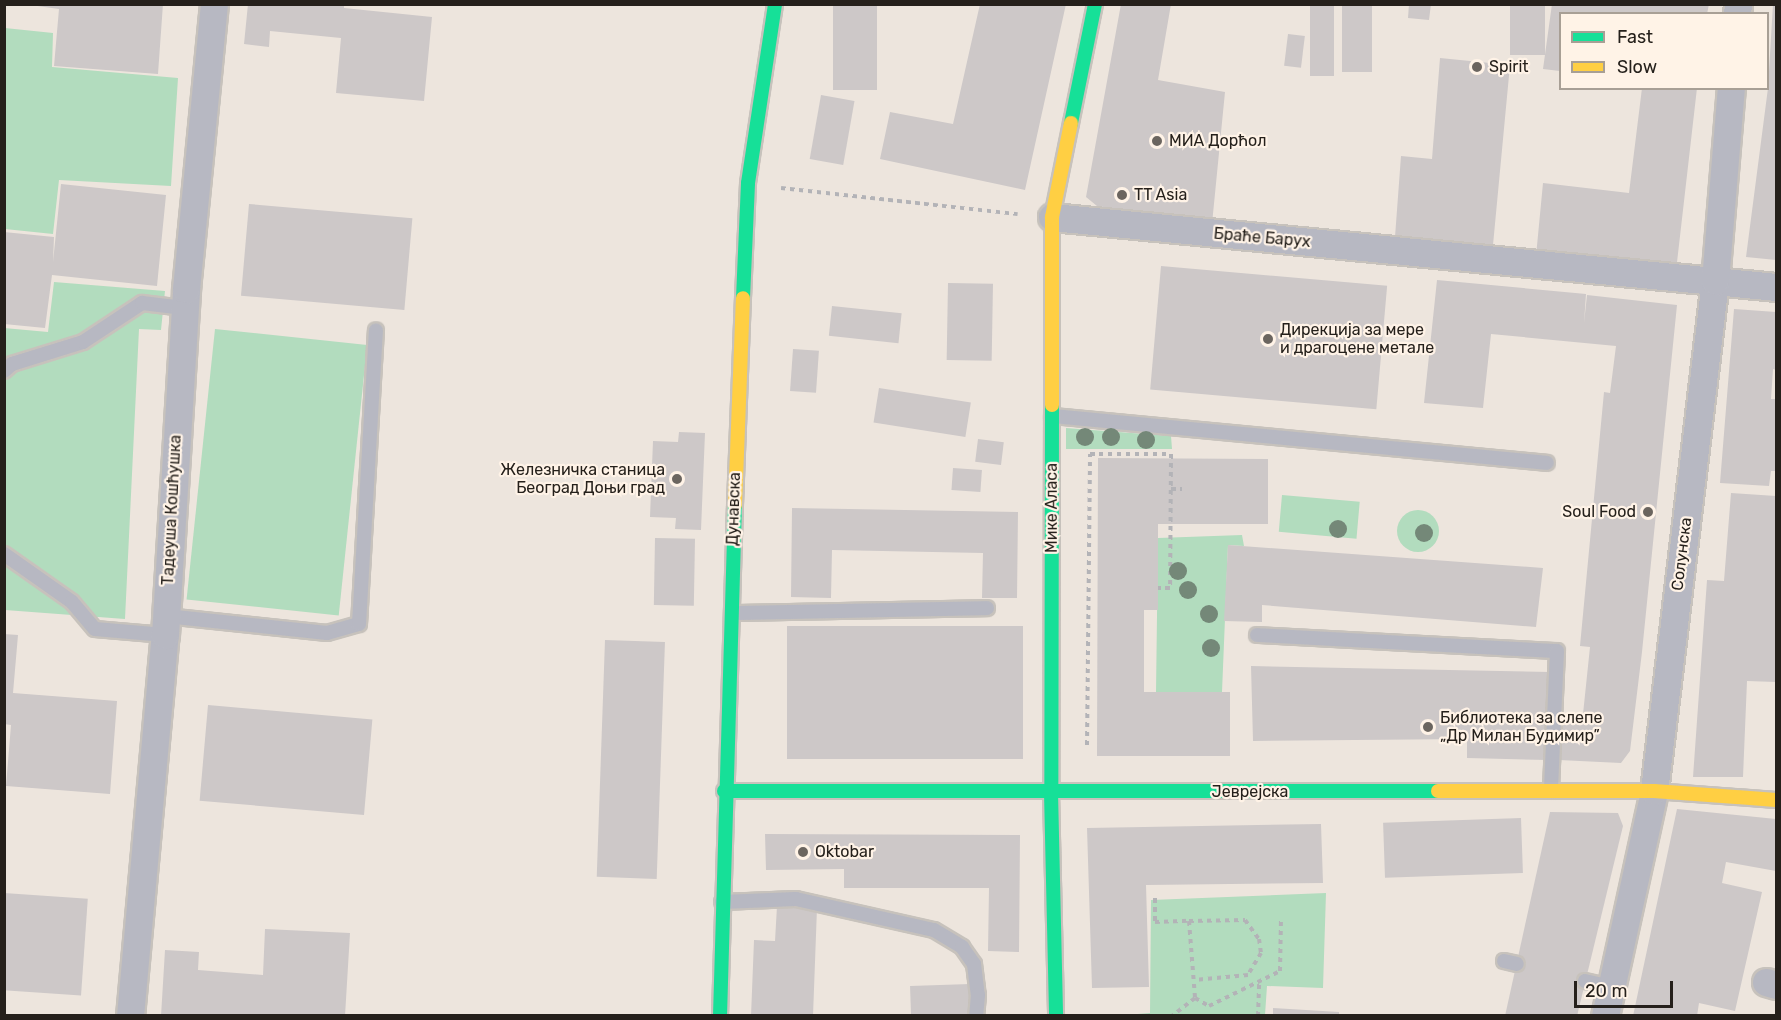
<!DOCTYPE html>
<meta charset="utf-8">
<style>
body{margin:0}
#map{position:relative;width:1781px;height:1020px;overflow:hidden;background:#ede5dd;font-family:Rubik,sans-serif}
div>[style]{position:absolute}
.green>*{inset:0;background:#b2dcbe;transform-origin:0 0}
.round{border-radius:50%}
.building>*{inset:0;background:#cdc8c8;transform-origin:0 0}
.path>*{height:4px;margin-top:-2px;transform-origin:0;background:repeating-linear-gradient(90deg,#b3b3b7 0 4.5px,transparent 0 9px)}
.roads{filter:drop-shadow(2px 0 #c7c2bc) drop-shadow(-2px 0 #c7c2bc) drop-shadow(0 2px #c7c2bc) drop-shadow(0 -2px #c7c2bc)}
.lane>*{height:14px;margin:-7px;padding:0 7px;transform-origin:7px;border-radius:7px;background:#b7b8c2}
.street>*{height:27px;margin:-13.5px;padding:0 13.5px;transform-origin:13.5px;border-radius:13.5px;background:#b7b8c2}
.fast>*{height:14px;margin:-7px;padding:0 7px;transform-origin:7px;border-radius:7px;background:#16e098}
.slow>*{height:14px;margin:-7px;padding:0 7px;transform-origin:7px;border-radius:7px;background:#ffcf43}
.trees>*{width:18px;height:18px;margin:-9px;border-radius:50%;background:#748878}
.dots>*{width:16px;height:16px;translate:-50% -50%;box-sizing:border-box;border:3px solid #fff3e7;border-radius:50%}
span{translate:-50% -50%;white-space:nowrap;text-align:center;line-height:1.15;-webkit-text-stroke:4.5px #fff3e7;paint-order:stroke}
.poi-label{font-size:16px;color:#25201b}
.left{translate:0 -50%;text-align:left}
.right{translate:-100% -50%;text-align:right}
.street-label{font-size:16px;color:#25201b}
.frame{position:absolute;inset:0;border:6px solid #25201b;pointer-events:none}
.legend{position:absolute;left:1559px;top:12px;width:210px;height:78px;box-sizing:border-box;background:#fff3e7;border:2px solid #a89f95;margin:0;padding:8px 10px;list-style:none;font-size:18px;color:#25201b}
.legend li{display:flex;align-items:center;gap:12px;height:30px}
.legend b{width:30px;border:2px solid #a89f95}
.scale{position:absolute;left:1574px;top:981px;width:99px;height:27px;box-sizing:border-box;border:3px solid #25201b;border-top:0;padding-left:8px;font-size:18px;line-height:21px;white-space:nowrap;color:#25201b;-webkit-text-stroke:4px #fff3e7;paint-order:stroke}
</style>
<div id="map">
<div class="green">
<i style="clip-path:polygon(5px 28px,53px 33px,52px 67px,178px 78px,171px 186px,59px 180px,53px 234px,5px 229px)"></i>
<i style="clip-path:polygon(54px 282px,165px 291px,161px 330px,139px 329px,125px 619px,5px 610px,4px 328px,48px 332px)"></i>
<i style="left:215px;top:329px;width:153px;height:272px;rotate:6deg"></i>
<i style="clip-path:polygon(1066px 428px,1171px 436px,1172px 449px,1066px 449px)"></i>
<i style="left:1282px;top:495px;width:78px;height:37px;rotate:5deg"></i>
<i class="round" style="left:1397px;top:510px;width:42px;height:42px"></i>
<i style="clip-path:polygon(1242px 535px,1244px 546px,1228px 545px,1222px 692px,1156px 692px,1158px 538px)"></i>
<i style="clip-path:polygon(1326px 893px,1323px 988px,1267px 986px,1265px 1015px,1125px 1015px,1150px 1013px,1151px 900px)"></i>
</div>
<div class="building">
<i style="clip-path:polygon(23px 4px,163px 4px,158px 74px,54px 66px,59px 9px)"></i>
<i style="clip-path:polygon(248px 4px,344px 4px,344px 8px,432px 17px,424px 101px,336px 93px,341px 38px,270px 31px,269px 47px,244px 44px)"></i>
<i style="left:833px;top:4px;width:44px;height:86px"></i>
<i style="clip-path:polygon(980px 4px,1066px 4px,1025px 190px,880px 159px,890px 112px,953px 124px)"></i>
<i style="clip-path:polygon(1121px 4px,1171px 4px,1158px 80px,1225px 92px,1212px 224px,1097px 206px,1086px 197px)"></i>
<i style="left:1310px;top:4px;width:24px;height:72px"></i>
<i style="left:1342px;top:4px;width:30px;height:68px"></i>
<i style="clip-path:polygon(1409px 4px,1431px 4px,1429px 20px,1408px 18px)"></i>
<i style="left:1510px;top:4px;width:35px;height:51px"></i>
<i style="clip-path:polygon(1552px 4px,1709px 4px,1707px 14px,1560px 14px,1560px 71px,1543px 69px)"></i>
<i style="clip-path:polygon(1773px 4px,1776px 4px,1776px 260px,1746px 257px,1768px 88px)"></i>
<i style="left:1288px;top:34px;width:17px;height:32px;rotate:7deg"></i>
<i style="clip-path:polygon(1440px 58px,1510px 65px,1493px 245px,1395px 237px,1401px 156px,1432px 159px)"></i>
<i style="clip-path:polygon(1642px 88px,1697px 88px,1676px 271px,1536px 256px,1543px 183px,1629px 193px)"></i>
<i style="left:821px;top:95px;width:34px;height:65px;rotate:10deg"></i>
<i style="clip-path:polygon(61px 184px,166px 195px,157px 286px,52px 275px,45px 328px,4px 324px,4px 232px,54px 237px,53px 262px)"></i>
<i style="left:249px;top:204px;width:164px;height:92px;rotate:5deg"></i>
<i style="left:1161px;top:266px;width:227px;height:124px;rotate:5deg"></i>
<i style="clip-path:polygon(1437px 280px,1586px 294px,1584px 323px,1587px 295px,1677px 305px,1642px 652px,1630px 751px,1621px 763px,1559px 760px,1561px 714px,1583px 714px,1590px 647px,1580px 646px,1604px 392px,1610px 393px,1616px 346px,1491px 334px,1483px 408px,1424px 403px)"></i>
<i style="left:948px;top:283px;width:45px;height:77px;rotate:1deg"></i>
<i style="left:832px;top:306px;width:70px;height:30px;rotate:6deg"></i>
<i style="clip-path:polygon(1734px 309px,1776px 312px,1776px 370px,1773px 369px,1771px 399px,1776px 399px,1776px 471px,1771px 471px,1769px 486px,1720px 483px)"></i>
<i style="left:793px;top:349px;width:26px;height:42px;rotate:4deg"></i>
<i style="left:879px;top:388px;width:93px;height:35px;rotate:9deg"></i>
<i style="clip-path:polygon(679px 432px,705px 433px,701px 530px,675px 529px,676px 518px,650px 517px,653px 441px,678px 442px)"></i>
<i style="left:978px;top:439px;width:26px;height:23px;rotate:7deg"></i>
<i style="clip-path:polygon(1098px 458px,1268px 459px,1268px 524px,1158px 524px,1158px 610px,1144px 610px,1144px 692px,1230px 692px,1230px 756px,1097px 756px)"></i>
<i style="left:953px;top:468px;width:29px;height:22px;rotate:4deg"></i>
<i style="clip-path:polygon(1731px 493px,1776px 496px,1776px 682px,1747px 681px,1743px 777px,1693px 777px,1707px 580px,1724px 581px)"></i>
<i style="clip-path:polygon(792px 508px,1018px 512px,1017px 598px,982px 598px,983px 553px,832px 550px,831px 598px,791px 597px)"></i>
<i style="left:655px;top:538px;width:40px;height:67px;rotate:1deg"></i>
<i style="clip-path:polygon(1228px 545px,1543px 568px,1536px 627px,1262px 605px,1262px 622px,1224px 621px)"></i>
<i style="left:1023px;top:626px;width:133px;height:236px;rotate:90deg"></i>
<i style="clip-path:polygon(4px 634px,18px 635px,13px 693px,117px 701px,110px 794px,6px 786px,11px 725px,4px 724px)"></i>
<i style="left:605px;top:640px;width:60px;height:237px;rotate:2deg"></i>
<i style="clip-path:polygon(1251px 666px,1550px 672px,1547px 760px,1467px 758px,1467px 739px,1253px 741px)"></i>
<i style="left:208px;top:705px;width:165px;height:96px;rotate:5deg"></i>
<i style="clip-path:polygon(1677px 809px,1776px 819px,1776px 871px,1726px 862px,1722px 883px,1762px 892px,1735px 1011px,1699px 1003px,1697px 1016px,1633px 1016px)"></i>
<i style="clip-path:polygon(1550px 812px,1618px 813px,1623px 826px,1577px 1016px,1505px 1016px)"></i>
<i style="left:1521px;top:818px;width:55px;height:138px;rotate:88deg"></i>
<i style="clip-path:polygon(1321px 824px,1323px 883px,1146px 885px,1149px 987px,1092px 988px,1087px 828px)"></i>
<i style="clip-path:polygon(765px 834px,1020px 835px,1019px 952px,988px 951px,989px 888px,844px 888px,844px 869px,766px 870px)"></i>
<i style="left:4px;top:893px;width:84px;height:97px;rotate:4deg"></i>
<i style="clip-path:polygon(777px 906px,817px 908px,813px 1016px,751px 1016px,754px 940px,775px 941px)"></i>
<i style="clip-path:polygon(265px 929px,350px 933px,345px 1016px,161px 1016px,165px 950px,199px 952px,198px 970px,263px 975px)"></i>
<i style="left:970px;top:984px;width:32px;height:60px;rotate:88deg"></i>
<i style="clip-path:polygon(1273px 1008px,1339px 1012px,1339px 1016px,1273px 1016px)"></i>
</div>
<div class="path">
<i style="left:781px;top:188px;width:238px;rotate:6.3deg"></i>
<i style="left:1171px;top:489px;width:11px"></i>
<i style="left:1087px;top:745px;width:291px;rotate:-89.4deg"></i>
<i style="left:1090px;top:454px;width:81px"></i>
<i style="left:1171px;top:454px;width:134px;rotate:90.4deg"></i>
<i style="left:1170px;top:588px;width:12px;rotate:180deg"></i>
<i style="left:1155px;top:898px;width:24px;rotate:90deg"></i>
<i style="left:1155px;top:922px;width:34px;rotate:-2deg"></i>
<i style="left:1189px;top:921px;width:77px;rotate:85.5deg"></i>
<i style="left:1195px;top:998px;width:29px;rotate:142deg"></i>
<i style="left:1189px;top:921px;width:56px;rotate:-1deg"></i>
<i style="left:1245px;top:920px;width:24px;rotate:54deg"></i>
<i style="left:1259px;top:939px;width:14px;rotate:82deg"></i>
<i style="left:1261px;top:953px;width:26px;rotate:121deg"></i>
<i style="left:1248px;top:975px;width:54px;rotate:174.7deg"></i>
<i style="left:1195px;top:998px;width:16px;rotate:30deg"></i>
<i style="left:1209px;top:1006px;width:79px;rotate:-26.2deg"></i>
<i style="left:1280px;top:971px;width:50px;rotate:-88.9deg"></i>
<i style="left:1258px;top:1016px;width:34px;rotate:-88deg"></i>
</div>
<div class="roads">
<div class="lane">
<i style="left:4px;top:371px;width:11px;rotate:-41deg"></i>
<i style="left:12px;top:364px;width:74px;rotate:-17.2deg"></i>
<i style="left:83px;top:342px;width:71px;rotate:-33.5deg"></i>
<i style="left:142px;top:303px;width:42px;rotate:6.8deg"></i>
<i style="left:1052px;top:416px;width:497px;rotate:5.4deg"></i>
<i style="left:4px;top:554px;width:83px;rotate:35.2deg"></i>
<i style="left:72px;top:602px;width:35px;rotate:50deg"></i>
<i style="left:95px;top:629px;width:70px;rotate:4.9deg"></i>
<i style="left:732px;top:613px;width:255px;rotate:-1.1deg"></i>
<i style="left:166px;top:616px;width:162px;rotate:6deg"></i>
<i style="left:327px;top:633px;width:33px;rotate:-16deg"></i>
<i style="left:359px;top:624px;width:294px;rotate:-86.7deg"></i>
<i style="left:1257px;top:635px;width:300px;rotate:3.1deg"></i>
<i style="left:1557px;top:651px;width:140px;rotate:92.5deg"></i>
<i style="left:722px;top:902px;width:74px;rotate:-2.3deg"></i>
<i style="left:796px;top:899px;width:141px;rotate:12.7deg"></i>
<i style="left:934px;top:930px;width:33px;rotate:31deg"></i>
<i style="left:962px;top:947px;width:21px;rotate:55deg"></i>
<i style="left:974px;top:964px;width:31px;rotate:83deg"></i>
<i style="left:978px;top:995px;width:21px;rotate:95deg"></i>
<i style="left:1504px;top:961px;width:13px;rotate:13deg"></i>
<i style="left:1585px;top:981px;width:27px;rotate:13deg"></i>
</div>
<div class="street">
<i style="left:1737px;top:14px;width:10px;rotate:-84deg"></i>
<i style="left:1052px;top:217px;width:727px;rotate:5.52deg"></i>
<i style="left:1766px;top:982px;width:10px;rotate:17deg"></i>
<i style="left:130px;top:1016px;width:383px;rotate:-84.8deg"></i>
<i style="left:165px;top:635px;width:347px;rotate:-86.5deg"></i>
<i style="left:186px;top:289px;width:286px;rotate:-84.4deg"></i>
<i style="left:1605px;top:1016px;width:230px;rotate:-77.7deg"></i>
<i style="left:1654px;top:791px;width:514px;rotate:-83.18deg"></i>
<i style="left:1715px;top:281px;width:194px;rotate:-85.3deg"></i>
</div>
<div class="fast">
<i style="left:1071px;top:123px;width:121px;rotate:-78.6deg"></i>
<i style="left:743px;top:298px;width:115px;rotate:-87.5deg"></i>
<i style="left:748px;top:183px;width:181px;rotate:-81.4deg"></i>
<i style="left:1052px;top:405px;width:387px;rotate:90.1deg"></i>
<i style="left:1051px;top:792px;width:224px;rotate:88.7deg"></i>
<i style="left:724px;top:791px;width:714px"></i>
<i style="left:720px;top:1016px;width:511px;rotate:-88.32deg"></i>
</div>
<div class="slow">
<i style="left:1052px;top:405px;width:188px;rotate:-90deg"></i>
<i style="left:1052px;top:217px;width:96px;rotate:-78.6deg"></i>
<i style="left:735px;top:505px;width:207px;rotate:-87.8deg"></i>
<i style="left:1438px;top:791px;width:216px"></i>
<i style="left:1654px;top:791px;width:122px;rotate:4.2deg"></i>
</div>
</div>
<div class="trees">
<i style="left:1085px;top:437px"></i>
<i style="left:1111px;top:437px"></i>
<i style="left:1146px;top:440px"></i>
<i style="left:1338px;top:529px"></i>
<i style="left:1424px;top:533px"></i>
<i style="left:1178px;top:571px"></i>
<i style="left:1188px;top:590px"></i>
<i style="left:1209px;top:614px"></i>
<i style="left:1211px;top:648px"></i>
</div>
<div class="dots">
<i style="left:1477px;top:67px;background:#6b655f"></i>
<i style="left:1157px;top:141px;background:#6b655f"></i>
<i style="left:1122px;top:195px;background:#6b655f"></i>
<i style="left:1268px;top:339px;background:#6b655f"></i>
<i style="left:677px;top:479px;background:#6b655f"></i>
<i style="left:1648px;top:512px;background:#6b655f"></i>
<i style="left:1428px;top:727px;background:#6b655f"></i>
<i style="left:803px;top:852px;background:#6b655f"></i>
</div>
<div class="poi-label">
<span class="left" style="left:1489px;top:67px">Spirit</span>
<span class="left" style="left:1169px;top:141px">МИА Дорћол</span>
<span class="left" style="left:1134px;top:195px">TT Asia</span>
<span class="left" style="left:1280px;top:339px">Дирекција за мере<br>и драгоцене метале</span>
<span class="right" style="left:665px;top:479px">Железничка станица<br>Београд Доњи град</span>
<span class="right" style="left:1636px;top:512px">Soul Food</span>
<span class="left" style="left:1440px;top:727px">Библиотека за слепе<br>„Др Милан Будимир”</span>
<span class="left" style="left:815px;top:852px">Oktobar</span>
</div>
<div class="street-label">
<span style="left:1262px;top:238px;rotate:5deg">Браће Барух</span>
<span style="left:1052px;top:508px;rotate:-90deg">Мике Аласа</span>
<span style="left:734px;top:509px;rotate:-88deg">Дунавска</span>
<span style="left:172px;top:510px;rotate:-87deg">Тадеуша Кошћушка</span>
<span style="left:1682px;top:554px;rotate:-83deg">Солунска</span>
<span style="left:1250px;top:792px">Јеврејска</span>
</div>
<div class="frame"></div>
<ul class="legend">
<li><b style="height:8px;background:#16e098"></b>Fast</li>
<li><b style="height:8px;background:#ffcf43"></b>Slow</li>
</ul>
<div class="scale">20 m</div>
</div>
